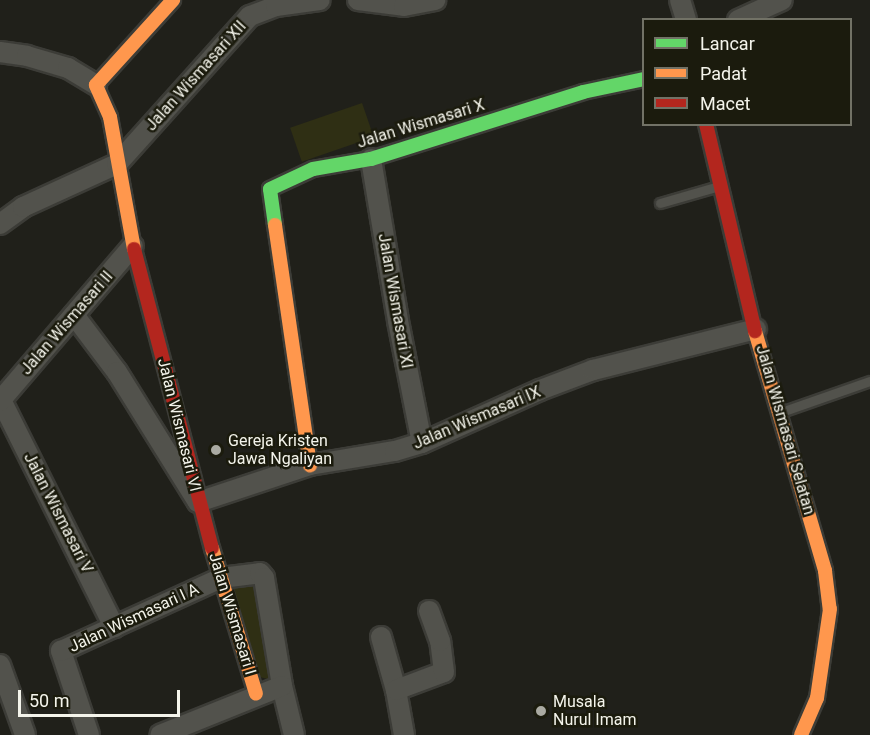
<!DOCTYPE html>
<style>
body{margin:0}
#map{position:relative;width:870px;height:735px;overflow:hidden;background:#20201a;font-family:Roboto,sans-serif}
div>[style]{position:absolute}
.green>*{inset:0;background:#2f2f14;transform-origin:0 0}
.roads{filter:drop-shadow(2px 0 #3c3c37) drop-shadow(-2px 0 #3c3c37) drop-shadow(0 2px #3c3c37) drop-shadow(0 -2px #3c3c37)}
.lane>*{height:9px;margin:-4.5px;padding:0 4.5px;transform-origin:4.5px;border-radius:4.5px;background:#52524c}
.street>*{height:20px;margin:-10px;padding:0 10px;transform-origin:10px;border-radius:10px;background:#52524c}
.fast>*{height:14px;margin:-7px;padding:0 7px;transform-origin:7px;border-radius:7px;background:#63d668}
.slow>*{height:14px;margin:-7px;padding:0 7px;transform-origin:7px;border-radius:7px;background:#ff974d}
.jam>*{height:14px;margin:-7px;padding:0 7px;transform-origin:7px;border-radius:7px;background:#b3261e}
.dots>*{width:16px;height:16px;translate:-50% -50%;box-sizing:border-box;border:3px solid #1b1b0d;border-radius:50%}
span{translate:-50% -50%;white-space:nowrap;text-align:center;line-height:1.15;-webkit-text-stroke:5px #1b1b0d;paint-order:stroke}
.street-label{font-size:16px;color:#f4f4eb}
.poi-label{font-size:16px;color:#f4f4eb}
.left{translate:0 -50%;text-align:left}
.legend{position:absolute;left:642px;top:18px;width:210px;height:108px;box-sizing:border-box;background:#1b1b0d;border:2px solid #727266;margin:0;padding:8px 10px;list-style:none;font-size:18px;color:#f4f4eb}
.legend li{display:flex;align-items:center;gap:12px;height:30px}
.legend b{width:30px;border:2px solid #727266}
.scale{position:absolute;left:18px;top:690px;width:162px;height:27px;box-sizing:border-box;border:3px solid #f4f4eb;border-top:0;padding-left:8px;font-size:18px;line-height:21px;white-space:nowrap;color:#f4f4eb;-webkit-text-stroke:4px #1b1b0d;paint-order:stroke}
</style>
<div id="map">
<div class="green">
<i style="left:362px;top:103px;width:36px;height:76px;rotate:71deg"></i>
<i style="clip-path:polygon(242px 579px,258px 586px,276px 669px,268px 679px,255px 676px,232px 591px)"></i>
</div>
<div class="roads">
<div class="lane">
<i style="left:660px;top:203px;width:61px;rotate:-16.1deg"></i>
<i style="left:781px;top:412px;width:94px;rotate:-19.2deg"></i>
</div>
<div class="street">
<i style="left:358px;top:0;width:46px;rotate:7.4deg"></i>
<i style="left:404px;top:6px;width:32px;rotate:-11deg"></i>
<i style="left:680px;top:0;width:21px;rotate:73deg"></i>
<i style="left:738px;top:20px;width:48px;rotate:-24.4deg"></i>
<i style="left:0;top:52px;width:27px;rotate:8deg"></i>
<i style="left:27px;top:56px;width:43px;rotate:16.3deg"></i>
<i style="left:68px;top:68px;width:33px;rotate:31deg"></i>
<i style="left:371px;top:159px;width:164px;rotate:80.5deg"></i>
<i style="left:398px;top:321px;width:124px;rotate:78.9deg"></i>
<i style="left:0;top:224px;width:29px;rotate:-36deg"></i>
<i style="left:23px;top:207px;width:103px;rotate:-24.6deg"></i>
<i style="left:117px;top:164px;width:199px;rotate:-48.1deg"></i>
<i style="left:250px;top:16px;width:28px;rotate:-21deg"></i>
<i style="left:276px;top:6px;width:44px;rotate:-7.8deg"></i>
<i style="left:74px;top:315px;width:71px;rotate:53deg"></i>
<i style="left:117px;top:372px;width:153px;rotate:58.1deg"></i>
<i style="left:198px;top:502px;width:118px;rotate:-18.3deg"></i>
<i style="left:310px;top:465px;width:86px;rotate:-9.4deg"></i>
<i style="left:395px;top:451px;width:28px;rotate:-17deg"></i>
<i style="left:422px;top:443px;width:129px;rotate:-24.2deg"></i>
<i style="left:540px;top:390px;width:57px;rotate:-20.7deg"></i>
<i style="left:593px;top:370px;width:168px;rotate:-14.1deg"></i>
<i style="left:1px;top:400px;width:254px;rotate:63.5deg"></i>
<i style="left:0;top:401px;width:204px;rotate:-49.4deg"></i>
<i style="left:381px;top:637px;width:55px;rotate:74.2deg"></i>
<i style="left:396px;top:690px;width:46px;rotate:79.9deg"></i>
<i style="left:0;top:665px;width:74px;rotate:70.3deg"></i>
<i style="left:282px;top:686px;width:50px;rotate:76.2deg"></i>
<i style="left:396px;top:690px;width:51px;rotate:-20.6deg"></i>
<i style="left:444px;top:672px;width:31px;rotate:-97deg"></i>
<i style="left:440px;top:641px;width:32px;rotate:-110deg"></i>
<i style="left:89px;top:735px;width:89px;rotate:-108.4deg"></i>
<i style="left:61px;top:651px;width:176px;rotate:-24.5deg"></i>
<i style="left:221px;top:578px;width:39px;rotate:-7deg"></i>
<i style="left:260px;top:573px;width:6px;rotate:51deg"></i>
<i style="left:264px;top:578px;width:109px;rotate:80.5deg"></i>
<i style="left:282px;top:686px;width:131px;rotate:158.1deg"></i>
</div>
<div class="fast">
<i style="left:275px;top:225px;width:36px;rotate:-98deg"></i>
<i style="left:270px;top:189px;width:47px;rotate:-24.9deg"></i>
<i style="left:313px;top:169px;width:59px;rotate:-9.8deg"></i>
<i style="left:371px;top:159px;width:222px;rotate:-17.5deg"></i>
<i style="left:583px;top:92px;width:62px;rotate:-12deg"></i>
</div>
<div class="slow">
<i style="left:275px;top:225px;width:243px;rotate:81.7deg"></i>
<i style="left:134px;top:249px;width:134px;rotate:-100.3deg"></i>
<i style="left:110px;top:117px;width:35px;rotate:-114deg"></i>
<i style="left:96px;top:85px;width:115px;rotate:-47.8deg"></i>
<i style="left:755px;top:331px;width:250px;rotate:73.7deg"></i>
<i style="left:825px;top:571px;width:38px;rotate:83deg"></i>
<i style="left:830px;top:609px;width:90px;rotate:98.3deg"></i>
<i style="left:817px;top:698px;width:40px;rotate:113.4deg"></i>
<i style="left:212px;top:548px;width:152px;rotate:73.2deg"></i>
</div>
<div class="jam">
<i style="left:706px;top:124px;width:213px;rotate:76.7deg"></i>
<i style="left:134px;top:249px;width:309px;rotate:75.4deg"></i>
</div>
</div>
<div class="dots">
<i style="left:216px;top:450px;background:#aaaaa2"></i>
<i style="left:541px;top:711px;background:#aaaaa2"></i>
</div>
<div class="street-label">
<span style="left:196px;top:76px;rotate:-48deg">Jalan Wismasari XII</span>
<span style="left:421px;top:124px;rotate:-17deg">Jalan Wismasari X</span>
<span style="left:395px;top:301px;rotate:80deg">Jalan Wismasari XI</span>
<span style="left:67px;top:323px;rotate:-49deg">Jalan Wismasari II</span>
<span style="left:477px;top:418px;rotate:-23deg">Jalan Wismasari IX</span>
<span style="left:179px;top:425px;rotate:76deg">Jalan Wismasari VI</span>
<span style="left:785px;top:430px;rotate:74deg">Jalan Wismasari Selatan</span>
<span style="left:58px;top:513px;rotate:63deg">Jalan Wismasari V</span>
<span style="left:232px;top:614px;rotate:73deg">Jalan Wismasari I</span>
<span style="left:134px;top:618px;rotate:-25deg">Jalan Wismasari I A</span>
</div>
<div class="poi-label">
<span class="left" style="left:228px;top:450px">Gereja Kristen<br>Jawa Ngaliyan</span>
<span class="left" style="left:553px;top:711px">Musala<br>Nurul Imam</span>
</div>
<ul class="legend">
<li><b style="height:8px;background:#63d668"></b>Lancar</li>
<li><b style="height:8px;background:#ff974d"></b>Padat</li>
<li><b style="height:8px;background:#b3261e"></b>Macet</li>
</ul>
<div class="scale">50 m</div>
</div>
